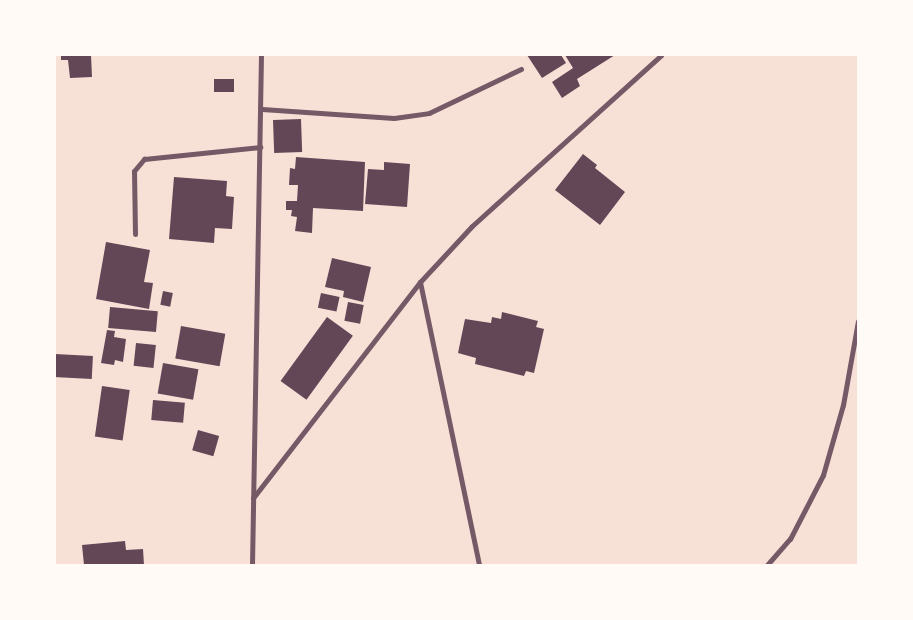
<!DOCTYPE html>
<style>
body{margin:0}
#map{position:relative;width:913px;height:620px;overflow:hidden;background:#f7e1d7;font-family:Cabin,sans-serif}
div>[style]{position:absolute}
.building>*{inset:0;background:#644757;transform-origin:0 0}
.minor>*{height:5px;margin:-2.5px;padding:0 2.5px;transform-origin:2.5px;border-radius:2.5px;background:#755966}
span{translate:-50% -50%;white-space:nowrap;text-align:center;line-height:1.15;-webkit-text-stroke:4px #fffaf5;paint-order:stroke}
.frame{position:absolute;inset:0;border:56px solid #fffaf5;pointer-events:none}
</style>
<div id="map">
<div class="building">
<i style="clip-path:polygon(61px 55px,91px 55px,92px 77px,70px 78px,68px 60px,61px 60px)"></i>
<i style="clip-path:polygon(527px 55px,561px 55px,566px 63px,542px 78px)"></i>
<i style="clip-path:polygon(565px 55px,615px 55px,577px 79px,580px 86px,562px 98px,552px 82px,573px 68px)"></i>
<i style="left:214px;top:79px;width:20px;height:13px"></i>
<i style="left:301px;top:119px;width:33px;height:28px;rotate:88deg"></i>
<i style="clip-path:polygon(583px 154px,597px 165px,595px 168px,625px 192px,600px 225px,555px 190px)"></i>
<i style="clip-path:polygon(296px 157px,365px 162px,363px 211px,313px 208px,312px 233px,295px 231px,297px 217px,291px 216px,292px 210px,286px 210px,286px 201px,297px 201px,298px 185px,289px 185px,290px 168px,295px 169px)"></i>
<i style="clip-path:polygon(384px 162px,410px 164px,407px 207px,365px 204px,368px 169px,384px 170px)"></i>
<i style="clip-path:polygon(174px 177px,227px 181px,226px 196px,234px 197px,232px 229px,215px 228px,214px 243px,169px 239px)"></i>
<i style="clip-path:polygon(106px 242px,150px 250px,144px 282px,153px 283px,149px 309px,96px 299px)"></i>
<i style="clip-path:polygon(332px 258px,371px 267px,363px 302px,343px 297px,344px 291px,325px 287px)"></i>
<i style="left:163px;top:291px;width:10px;height:14px;rotate:11deg"></i>
<i style="left:321px;top:293px;width:19px;height:15px;rotate:12deg"></i>
<i style="left:348px;top:302px;width:16px;height:19px;rotate:11deg"></i>
<i style="left:110px;top:307px;width:48px;height:21px;rotate:5deg"></i>
<i style="clip-path:polygon(502px 312px,538px 321px,536px 327px,544px 329px,534px 373px,526px 371px,524px 376px,475px 364px,476px 358px,458px 353px,465px 319px,491px 323px,492px 317px,501px 319px)"></i>
<i style="left:327px;top:317px;width:32px;height:79px;rotate:36deg"></i>
<i style="left:181px;top:326px;width:45px;height:33px;rotate:10deg"></i>
<i style="clip-path:polygon(107px 330px,115px 331px,114px 337px,126px 339px,123px 362px,115px 360px,114px 365px,101px 363px)"></i>
<i style="left:136px;top:343px;width:20px;height:23px;rotate:6deg"></i>
<i style="left:55px;top:354px;width:38px;height:23px;rotate:3deg"></i>
<i style="left:163px;top:363px;width:36px;height:31px;rotate:10deg"></i>
<i style="left:102px;top:386px;width:28px;height:51px;rotate:8deg"></i>
<i style="left:153px;top:400px;width:32px;height:20px;rotate:5deg"></i>
<i style="left:198px;top:430px;width:22px;height:21px;rotate:16deg"></i>
<i style="clip-path:polygon(125px 541px,126px 550px,143px 549px,144px 565px,84px 565px,82px 545px)"></i>
</div>
<div class="minor">
<i style="left:262px;top:109px;width:132px;rotate:3.9deg"></i>
<i style="left:394px;top:118px;width:35px;rotate:-8deg"></i>
<i style="left:429px;top:113px;width:102px;rotate:-25.6deg"></i>
<i style="left:135px;top:234px;width:63px;rotate:-90.9deg"></i>
<i style="left:134px;top:171px;width:16px;rotate:-50deg"></i>
<i style="left:144px;top:159px;width:117px;rotate:-5.9deg"></i>
<i style="left:420px;top:282px;width:289px;rotate:78.2deg"></i>
<i style="left:253px;top:498px;width:273px;rotate:-52.3deg"></i>
<i style="left:420px;top:282px;width:76px;rotate:-47.1deg"></i>
<i style="left:472px;top:226px;width:255px;rotate:-42.1deg"></i>
<i style="left:252px;top:565px;width:510px;rotate:-88.99deg"></i>
<i style="left:767px;top:565px;width:35px;rotate:-49deg"></i>
<i style="left:790px;top:539px;width:72px;rotate:-62.7deg"></i>
<i style="left:823px;top:475px;width:73px;rotate:-74.1deg"></i>
<i style="left:843px;top:405px;width:85px;rotate:-79.9deg"></i>
</div>
<div class="frame"></div>
</div>
